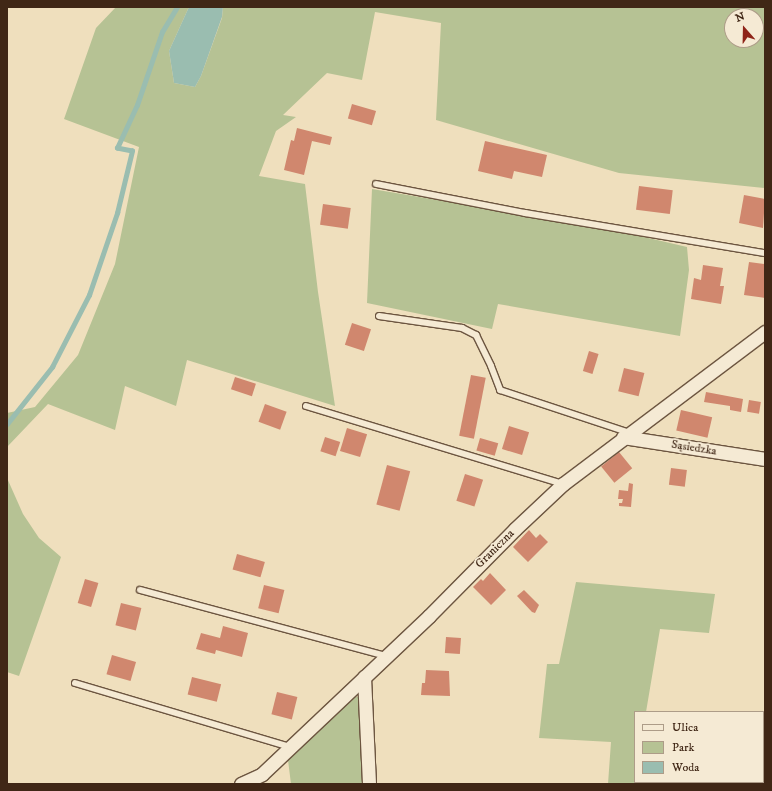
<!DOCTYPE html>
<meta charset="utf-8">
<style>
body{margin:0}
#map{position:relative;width:772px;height:791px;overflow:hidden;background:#efdfbd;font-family:"IM FELL DW Pica",serif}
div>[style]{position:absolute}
.green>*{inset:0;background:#b6c294}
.water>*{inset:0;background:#9abdb0}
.stream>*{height:4.5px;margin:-2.25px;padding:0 2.25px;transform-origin:2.25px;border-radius:2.25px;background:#9abdb0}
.building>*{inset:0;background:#d0876e;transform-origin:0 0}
.roads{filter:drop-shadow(1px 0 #6c5540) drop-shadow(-1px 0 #6c5540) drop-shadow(0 1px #6c5540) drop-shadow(0 -1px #6c5540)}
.service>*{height:6px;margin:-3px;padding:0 3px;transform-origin:3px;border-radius:3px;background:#f5ead4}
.minor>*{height:13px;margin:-6.5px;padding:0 6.5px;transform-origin:6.5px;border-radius:6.5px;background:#f5ead4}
span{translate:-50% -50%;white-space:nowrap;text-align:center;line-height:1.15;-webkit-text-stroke:3.5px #f5ead4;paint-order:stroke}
.street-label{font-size:12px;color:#402716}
.frame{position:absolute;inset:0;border:8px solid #402716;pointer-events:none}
.legend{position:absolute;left:634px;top:711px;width:130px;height:72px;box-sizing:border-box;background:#f5ead4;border:1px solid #ad9c88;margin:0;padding:5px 7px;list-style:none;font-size:12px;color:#402716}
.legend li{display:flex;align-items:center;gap:8px;height:20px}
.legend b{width:20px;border:1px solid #ad9c88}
.north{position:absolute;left:724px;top:8px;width:40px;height:40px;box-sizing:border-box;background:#f5ead4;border:1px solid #ad9c88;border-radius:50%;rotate:340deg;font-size:11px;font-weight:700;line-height:16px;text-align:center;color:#402716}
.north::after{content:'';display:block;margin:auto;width:14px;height:18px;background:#8f2418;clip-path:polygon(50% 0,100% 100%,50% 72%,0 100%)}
</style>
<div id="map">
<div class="green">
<i style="clip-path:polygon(evenodd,116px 7px,190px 7px,188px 9px,169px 51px,174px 83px,195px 87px,201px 76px,222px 18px,223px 7px,765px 7px,765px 188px,619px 173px,436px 120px,441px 23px,375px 12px,362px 80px,327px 73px,283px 115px,296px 117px,276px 131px,259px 176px,305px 184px,318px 292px,335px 406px,187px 360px,176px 406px,125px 386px,115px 430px,48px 404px,7px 447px,7px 413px,35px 407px,78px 355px,115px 264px,139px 147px,64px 119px,96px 28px,116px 7px,732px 16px,756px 16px,756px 40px,732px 40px,732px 16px)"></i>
<i style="clip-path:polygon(372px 189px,610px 229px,687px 247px,689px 270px,680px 336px,498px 304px,492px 329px,367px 303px)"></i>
<i style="clip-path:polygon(7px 478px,23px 514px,39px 538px,61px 557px,19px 676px,7px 672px)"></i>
<i style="clip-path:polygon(576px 582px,715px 594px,709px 633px,660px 629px,646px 712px,635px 712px,635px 782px,641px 782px,641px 784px,608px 784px,611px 742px,539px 738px,547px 664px,559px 664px)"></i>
<i style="clip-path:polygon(355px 696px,360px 698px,365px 784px,291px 784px,288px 760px)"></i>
</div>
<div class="water">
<i style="clip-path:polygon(190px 7px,223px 7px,222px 17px,201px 76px,195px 87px,174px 83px,169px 51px,188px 9px)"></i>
</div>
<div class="stream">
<i style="left:7px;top:424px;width:73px;rotate:-51.7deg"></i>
<i style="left:52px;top:367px;width:81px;rotate:-62.8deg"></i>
<i style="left:89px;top:295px;width:87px;rotate:-71.1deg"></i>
<i style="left:117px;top:213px;width:64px;rotate:-76.4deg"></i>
<i style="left:132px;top:151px;width:15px;rotate:-169deg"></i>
<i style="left:117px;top:148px;width:47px;rotate:-65.1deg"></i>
<i style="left:137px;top:105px;width:77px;rotate:-71.1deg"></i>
<i style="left:162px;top:32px;width:29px;rotate:-59deg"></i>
</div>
<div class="building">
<i style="left:352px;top:104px;width:25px;height:15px;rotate:16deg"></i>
<i style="clip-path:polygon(297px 128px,332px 137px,330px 145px,312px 141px,304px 175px,284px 170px,291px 140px,294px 141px)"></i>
<i style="clip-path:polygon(485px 141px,547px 155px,542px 177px,514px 171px,512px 179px,478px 171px)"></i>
<i style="left:639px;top:186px;width:34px;height:24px;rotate:7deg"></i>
<i style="clip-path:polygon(744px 195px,765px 199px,763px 228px,739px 223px)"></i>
<i style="left:323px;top:204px;width:28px;height:21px;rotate:8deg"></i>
<i style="clip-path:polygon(749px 262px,765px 264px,765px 298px,744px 295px)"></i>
<i style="clip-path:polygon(703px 265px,723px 268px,720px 286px,724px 286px,721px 304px,691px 299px,694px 278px,701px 280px)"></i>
<i style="left:352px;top:323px;width:20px;height:23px;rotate:18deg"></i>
<i style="left:589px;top:351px;width:10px;height:21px;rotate:17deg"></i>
<i style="left:624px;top:368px;width:21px;height:24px;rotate:14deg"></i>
<i style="left:471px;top:375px;width:15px;height:62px;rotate:11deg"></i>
<i style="left:235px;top:377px;width:22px;height:13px;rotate:18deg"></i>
<i style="clip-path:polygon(706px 392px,743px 399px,741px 412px,730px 410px,730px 406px,704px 402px)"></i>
<i style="left:749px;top:400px;width:12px;height:12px;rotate:9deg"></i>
<i style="left:265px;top:404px;width:23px;height:19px;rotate:20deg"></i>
<i style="left:681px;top:410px;width:32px;height:21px;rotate:13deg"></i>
<i style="left:509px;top:426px;width:21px;height:24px;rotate:17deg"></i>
<i style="left:347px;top:428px;width:21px;height:24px;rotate:17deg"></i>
<i style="left:325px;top:437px;width:16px;height:15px;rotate:18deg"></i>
<i style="left:480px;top:438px;width:19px;height:13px;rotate:16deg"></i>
<i style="left:619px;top:452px;width:21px;height:23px;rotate:51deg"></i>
<i style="left:387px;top:465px;width:24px;height:41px;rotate:15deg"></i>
<i style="left:671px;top:468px;width:16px;height:17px;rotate:7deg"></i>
<i style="left:465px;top:474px;width:19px;height:28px;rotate:18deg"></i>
<i style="clip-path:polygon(629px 483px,633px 484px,631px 507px,619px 506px,619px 503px,622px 503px,623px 499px,618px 499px,619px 490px,628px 491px)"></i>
<i style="clip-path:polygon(529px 530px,536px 538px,540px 534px,548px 542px,528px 562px,513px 547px)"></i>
<i style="left:237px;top:554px;width:29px;height:16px;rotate:16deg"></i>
<i style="clip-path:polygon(490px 573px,506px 590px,491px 605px,473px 587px,481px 579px,483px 581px)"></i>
<i style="left:85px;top:579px;width:14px;height:25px;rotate:17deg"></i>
<i style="left:264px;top:585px;width:21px;height:24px;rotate:14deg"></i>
<i style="clip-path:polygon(524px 590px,539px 605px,535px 613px,532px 612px,517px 596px)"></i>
<i style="left:121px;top:603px;width:21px;height:23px;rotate:14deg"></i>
<i style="clip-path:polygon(223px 626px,248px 633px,242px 657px,216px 650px,215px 654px,196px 649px,201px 633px,220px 638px)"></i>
<i style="left:446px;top:637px;width:15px;height:16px;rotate:4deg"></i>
<i style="left:112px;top:655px;width:25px;height:20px;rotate:16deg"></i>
<i style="clip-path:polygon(426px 670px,449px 671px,450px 696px,421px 695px,422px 683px,425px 683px)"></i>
<i style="left:192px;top:677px;width:30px;height:18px;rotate:14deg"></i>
<i style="left:277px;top:692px;width:21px;height:23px;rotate:14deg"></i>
</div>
<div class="roads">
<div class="service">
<i style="left:376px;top:184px;width:152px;rotate:11deg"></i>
<i style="left:525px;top:213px;width:243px;rotate:9.5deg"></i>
<i style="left:379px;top:316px;width:84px;rotate:8.2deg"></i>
<i style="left:462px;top:328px;width:16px;rotate:27deg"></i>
<i style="left:476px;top:335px;width:34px;rotate:64deg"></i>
<i style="left:491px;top:366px;width:26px;rotate:69deg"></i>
<i style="left:500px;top:390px;width:137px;rotate:18.3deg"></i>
<i style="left:306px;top:406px;width:269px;rotate:16.9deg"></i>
<i style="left:140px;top:590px;width:255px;rotate:15deg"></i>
<i style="left:75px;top:683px;width:224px;rotate:16.6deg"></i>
</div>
<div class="minor">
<i style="left:623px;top:437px;width:144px;rotate:8.8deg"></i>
<i style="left:364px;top:677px;width:107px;rotate:87.3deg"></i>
<i style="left:241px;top:784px;width:23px;rotate:-25deg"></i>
<i style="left:262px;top:774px;width:230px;rotate:-43.4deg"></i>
<i style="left:429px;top:616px;width:122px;rotate:-45.3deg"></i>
<i style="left:515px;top:529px;width:66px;rotate:-43.2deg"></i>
<i style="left:563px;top:484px;width:253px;rotate:-37deg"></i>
</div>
</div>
<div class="street-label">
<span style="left:694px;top:448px;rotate:9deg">Sąsiedzka</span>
<span style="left:495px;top:549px;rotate:-45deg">Graniczna</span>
</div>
<div class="frame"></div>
<ul class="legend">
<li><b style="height:5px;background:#f5ead4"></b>Ulica</li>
<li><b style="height:11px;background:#b6c294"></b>Park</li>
<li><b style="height:11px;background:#9abdb0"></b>Woda</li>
</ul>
<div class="north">N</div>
</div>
